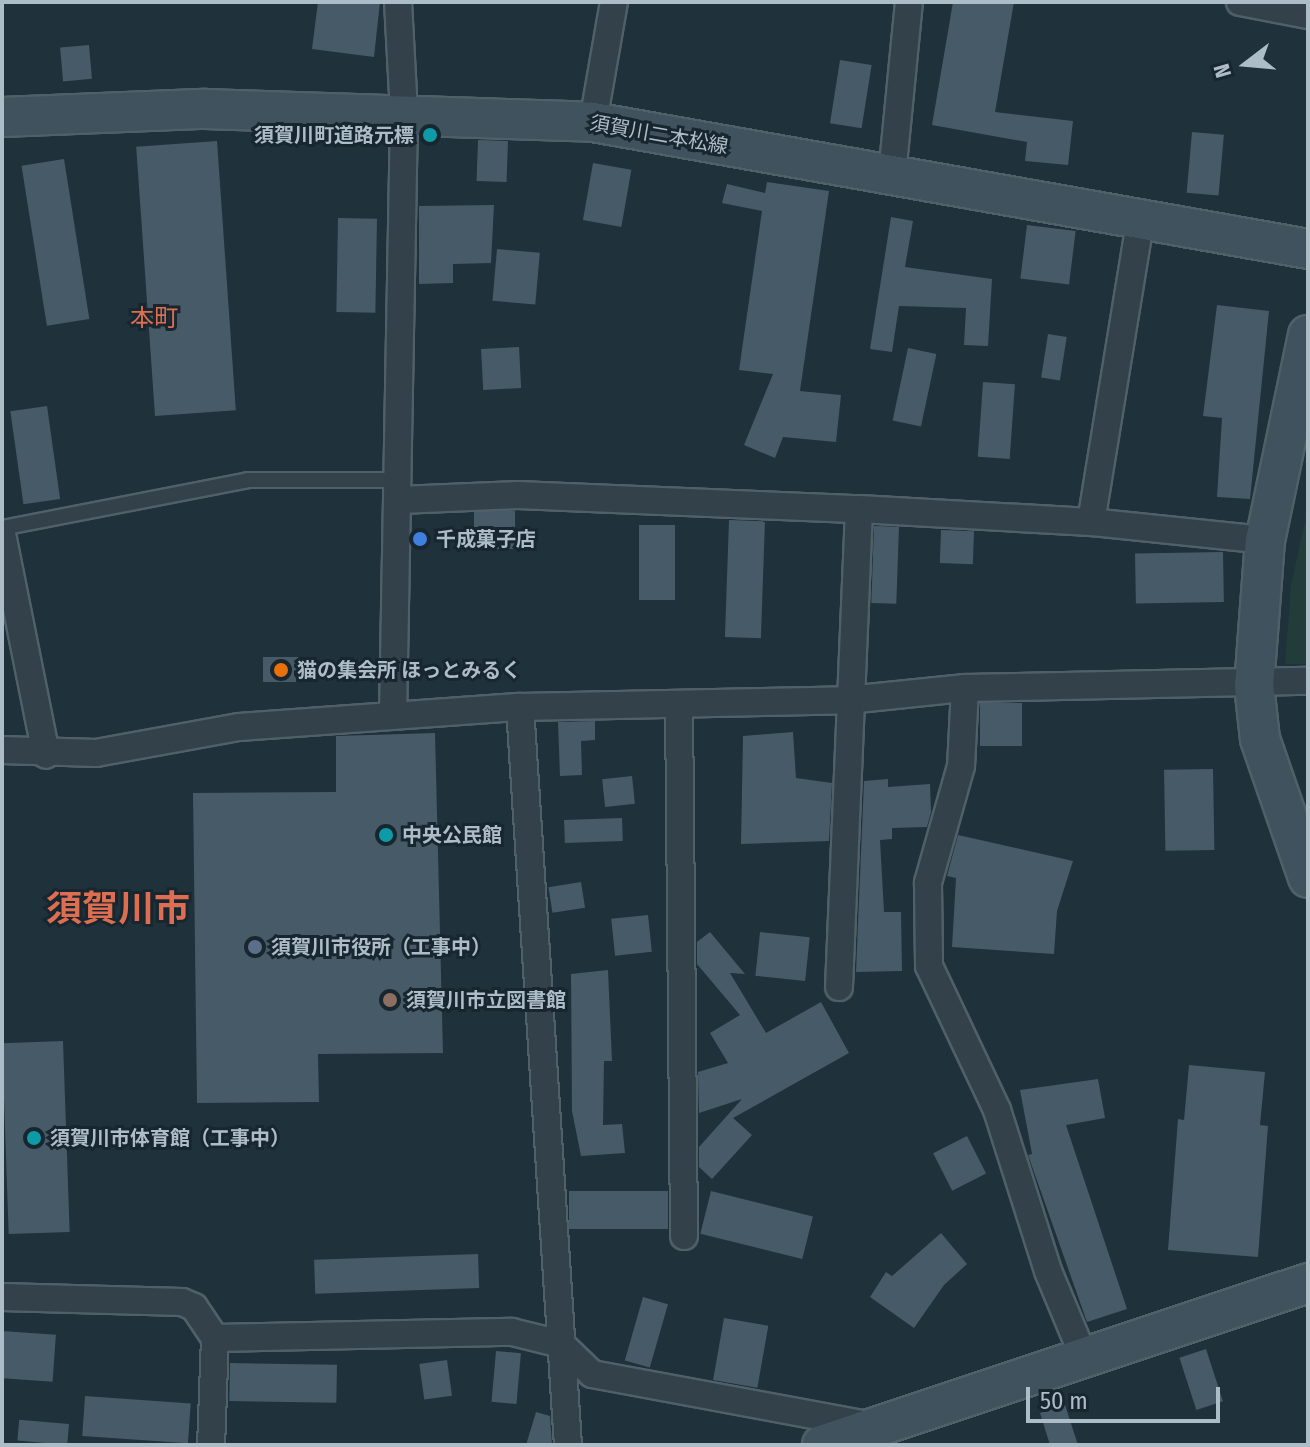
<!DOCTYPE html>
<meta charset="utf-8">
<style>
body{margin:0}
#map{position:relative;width:1310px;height:1447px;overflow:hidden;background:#1f313a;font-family:"Fira Sans Condensed","Noto Sans JP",sans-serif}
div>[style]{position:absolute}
.green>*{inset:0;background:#223d39}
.building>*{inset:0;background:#465b67;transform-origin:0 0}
.roads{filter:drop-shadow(2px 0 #506068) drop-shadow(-2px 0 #506068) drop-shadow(0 2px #506068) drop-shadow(0 -2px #506068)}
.lane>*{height:14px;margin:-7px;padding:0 7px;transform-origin:7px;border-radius:7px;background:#33424a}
.street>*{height:26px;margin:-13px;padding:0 13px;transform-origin:13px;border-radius:13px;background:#33424a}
.secondary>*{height:38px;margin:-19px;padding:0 19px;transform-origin:19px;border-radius:19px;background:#40525e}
.dots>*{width:22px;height:22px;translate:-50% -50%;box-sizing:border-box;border:4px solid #18272f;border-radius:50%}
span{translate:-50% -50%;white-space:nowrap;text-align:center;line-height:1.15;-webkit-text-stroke:6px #18272f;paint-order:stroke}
.poi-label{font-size:20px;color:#adbdc7;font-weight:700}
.right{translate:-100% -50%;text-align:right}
.left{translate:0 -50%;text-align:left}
.street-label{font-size:20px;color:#adbdc7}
.quarter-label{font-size:24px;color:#dd6e52}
.town-label{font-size:36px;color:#dd6e52;font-weight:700}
.frame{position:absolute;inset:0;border:4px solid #adbdc7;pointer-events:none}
.north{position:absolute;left:1206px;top:24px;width:80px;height:80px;-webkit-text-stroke:6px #18272f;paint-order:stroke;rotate:254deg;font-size:22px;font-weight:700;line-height:32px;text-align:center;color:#adbdc7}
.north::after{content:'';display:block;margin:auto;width:28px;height:36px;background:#adbdc7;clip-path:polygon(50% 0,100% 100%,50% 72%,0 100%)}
.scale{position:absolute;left:1026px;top:1387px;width:194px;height:36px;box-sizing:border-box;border:4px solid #adbdc7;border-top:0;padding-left:10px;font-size:24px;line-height:28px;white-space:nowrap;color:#adbdc7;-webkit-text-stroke:6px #18272f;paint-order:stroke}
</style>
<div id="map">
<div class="green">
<i style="clip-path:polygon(1308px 507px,1308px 664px,1285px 664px,1291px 586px)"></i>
</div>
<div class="building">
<i style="clip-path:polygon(318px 2px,380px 2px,374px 57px,312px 49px)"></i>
<i style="clip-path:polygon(953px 2px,1014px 2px,995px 112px,1073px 121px,1068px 165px,1025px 161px,1027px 142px,932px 125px)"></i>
<i style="left:89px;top:45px;width:34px;height:29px;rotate:85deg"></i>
<i style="left:840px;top:60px;width:32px;height:64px;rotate:9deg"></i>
<i style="left:1192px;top:132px;width:32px;height:61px;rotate:5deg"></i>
<i style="left:478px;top:140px;width:30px;height:41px;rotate:2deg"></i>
<i style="left:217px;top:141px;width:270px;height:81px;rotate:86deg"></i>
<i style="left:64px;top:159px;width:162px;height:43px;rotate:81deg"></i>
<i style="left:593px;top:163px;width:39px;height:58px;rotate:10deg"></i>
<i style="clip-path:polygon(767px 182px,829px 191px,800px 391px,841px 395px,836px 442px,783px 437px,775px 458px,744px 445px,773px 374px,739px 370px,762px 211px,722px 203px,727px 184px,765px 193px)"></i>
<i style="clip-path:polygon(494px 205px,491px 263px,453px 264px,453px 283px,419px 284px,419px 206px)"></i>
<i style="clip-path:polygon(891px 217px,913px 221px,905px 267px,992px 279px,988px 346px,964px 345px,966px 308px,899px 306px,892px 352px,870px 349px)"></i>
<i style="left:338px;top:218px;width:39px;height:94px;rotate:1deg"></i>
<i style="left:1027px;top:225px;width:49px;height:54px;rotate:7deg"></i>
<i style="left:497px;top:249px;width:43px;height:52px;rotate:5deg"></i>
<i style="clip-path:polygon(1217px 305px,1269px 311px,1250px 499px,1217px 497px,1222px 418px,1203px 416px)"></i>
<i style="left:1048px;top:334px;width:19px;height:44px;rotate:9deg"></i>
<i style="left:519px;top:347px;width:41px;height:38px;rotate:87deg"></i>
<i style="left:908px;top:348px;width:29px;height:74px;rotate:12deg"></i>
<i style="left:983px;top:382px;width:32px;height:75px;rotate:4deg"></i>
<i style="left:47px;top:406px;width:94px;height:37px;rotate:82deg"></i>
<i style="left:515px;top:511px;width:38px;height:41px;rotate:90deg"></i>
<i style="left:729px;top:520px;width:36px;height:117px;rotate:2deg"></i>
<i style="left:639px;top:525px;width:36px;height:75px"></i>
<i style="left:874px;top:526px;width:25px;height:77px;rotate:2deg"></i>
<i style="left:941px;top:530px;width:33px;height:33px;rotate:2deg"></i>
<i style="left:1223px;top:552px;width:50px;height:88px;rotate:89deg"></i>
<i style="left:263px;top:657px;width:36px;height:25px"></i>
<i style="left:1022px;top:703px;width:43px;height:42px;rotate:90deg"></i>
<i style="clip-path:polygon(595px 721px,595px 740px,581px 741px,582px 775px,560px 776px,558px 722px)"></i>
<i style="clip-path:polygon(793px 732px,796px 778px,832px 783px,829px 841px,741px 844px,743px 736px)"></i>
<i style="clip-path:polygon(435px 733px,443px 1053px,318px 1054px,319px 1102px,197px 1103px,193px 793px,336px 792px,336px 736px)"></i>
<i style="left:1213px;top:769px;width:81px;height:49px;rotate:89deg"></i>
<i style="left:632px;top:776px;width:28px;height:30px;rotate:84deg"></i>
<i style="clip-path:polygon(888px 779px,888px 787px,930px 784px,931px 812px,927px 827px,892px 828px,892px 839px,880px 840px,884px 912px,901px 912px,902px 971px,856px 972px,864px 781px)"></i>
<i style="left:622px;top:818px;width:23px;height:58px;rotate:88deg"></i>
<i style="clip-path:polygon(958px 835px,1073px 861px,1057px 911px,1054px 954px,952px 947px,956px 878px,947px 876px)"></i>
<i style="left:581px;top:882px;width:26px;height:33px;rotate:81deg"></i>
<i style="left:648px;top:915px;width:37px;height:37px;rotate:84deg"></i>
<i style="clip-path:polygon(710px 932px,745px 974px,730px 973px,766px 1033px,821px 1002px,849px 1053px,733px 1118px,752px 1135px,712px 1179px,699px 1167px,699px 1147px,742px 1099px,699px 1113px,698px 1072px,728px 1063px,710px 1033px,740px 1015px,697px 964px,697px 942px)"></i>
<i style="left:760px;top:932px;width:50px;height:44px;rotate:6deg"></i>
<i style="clip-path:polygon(608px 970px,612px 1061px,604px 1061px,603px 1125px,622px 1124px,625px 1153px,581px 1156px,572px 1111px,571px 974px)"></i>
<i style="left:63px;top:1041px;width:191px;height:61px;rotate:88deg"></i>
<i style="clip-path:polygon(1189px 1065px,1265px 1072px,1260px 1125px,1268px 1126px,1258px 1257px,1168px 1250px,1178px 1119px,1184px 1120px)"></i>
<i style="clip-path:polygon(1098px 1079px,1105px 1118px,1066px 1125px,1127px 1309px,1087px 1322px,1028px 1155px,1032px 1154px,1020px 1090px)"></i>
<i style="left:967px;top:1136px;width:42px;height:38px;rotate:63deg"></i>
<i style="left:668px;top:1191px;width:38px;height:99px;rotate:90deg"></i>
<i style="left:711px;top:1191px;width:105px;height:44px;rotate:14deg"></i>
<i style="clip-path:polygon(941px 1233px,967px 1264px,944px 1285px,914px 1328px,870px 1297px,886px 1272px,892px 1276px)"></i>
<i style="left:478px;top:1254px;width:34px;height:164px;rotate:88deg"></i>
<i style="left:643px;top:1297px;width:26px;height:66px;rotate:16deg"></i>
<i style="left:724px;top:1318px;width:45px;height:63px;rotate:10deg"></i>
<i style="left:2px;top:1331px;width:54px;height:47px;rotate:4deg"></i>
<i style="left:1206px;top:1349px;width:55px;height:28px;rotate:72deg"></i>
<i style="left:496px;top:1351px;width:25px;height:51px;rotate:5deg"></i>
<i style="left:447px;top:1360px;width:36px;height:28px;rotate:82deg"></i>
<i style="left:230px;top:1363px;width:107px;height:38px;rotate:1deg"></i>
<i style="left:85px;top:1396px;width:106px;height:40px;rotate:4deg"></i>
<i style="clip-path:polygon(1065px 1405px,1078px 1445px,1050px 1445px,1040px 1413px)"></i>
<i style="clip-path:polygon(536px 1412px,550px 1416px,552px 1445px,526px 1445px)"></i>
<i style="left:69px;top:1424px;width:21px;height:50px;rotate:95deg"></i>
</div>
<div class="roads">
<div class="lane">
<i style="left:2px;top:528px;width:251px;rotate:-11deg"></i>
<i style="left:248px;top:480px;width:152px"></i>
</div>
<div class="street">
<i style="left:1240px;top:2px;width:69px;rotate:10.8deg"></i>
<i style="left:593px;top:122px;width:122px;rotate:-80.1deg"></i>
<i style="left:892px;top:175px;width:174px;rotate:-84.4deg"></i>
<i style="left:400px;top:500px;width:118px;rotate:-2.4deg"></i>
<i style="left:518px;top:495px;width:341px;rotate:2.4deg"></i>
<i style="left:859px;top:509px;width:232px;rotate:3.2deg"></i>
<i style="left:1091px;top:522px;width:175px;rotate:5.9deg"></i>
<i style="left:1091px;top:522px;width:304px;rotate:-80.7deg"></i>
<i style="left:2px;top:534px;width:225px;rotate:78.7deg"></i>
<i style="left:965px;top:688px;width:78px;rotate:92.9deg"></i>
<i style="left:961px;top:766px;width:122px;rotate:105.8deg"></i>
<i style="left:928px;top:883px;width:83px;rotate:89.3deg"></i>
<i style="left:929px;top:966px;width:159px;rotate:64.7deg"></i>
<i style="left:997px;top:1110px;width:169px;rotate:72.4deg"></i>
<i style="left:1048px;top:1271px;width:96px;rotate:67.4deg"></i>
<i style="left:679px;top:704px;width:532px;rotate:89.46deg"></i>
<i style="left:520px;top:707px;width:740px;rotate:86.28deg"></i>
<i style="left:393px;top:716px;width:603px;rotate:-88.95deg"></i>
<i style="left:404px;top:113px;width:111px;rotate:-93.1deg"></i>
<i style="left:2px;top:750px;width:94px;rotate:1.8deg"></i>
<i style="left:96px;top:753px;width:145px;rotate:-10.3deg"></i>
<i style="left:239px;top:727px;width:282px;rotate:-4.1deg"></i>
<i style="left:520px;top:707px;width:328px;rotate:-1.2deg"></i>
<i style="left:848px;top:700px;width:118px;rotate:-5.9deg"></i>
<i style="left:965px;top:688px;width:343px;rotate:-1.2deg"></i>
<i style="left:839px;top:987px;width:478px;rotate:-87.6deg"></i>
<i style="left:2px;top:1297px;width:180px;rotate:1.6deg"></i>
<i style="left:182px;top:1302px;width:13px;rotate:23deg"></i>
<i style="left:194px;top:1307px;width:37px;rotate:56deg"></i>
<i style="left:215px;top:1338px;width:107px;rotate:92.1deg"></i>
<i style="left:215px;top:1338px;width:297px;rotate:-1.2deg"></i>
<i style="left:512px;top:1332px;width:50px;rotate:13.8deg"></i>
<i style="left:561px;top:1344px;width:43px;rotate:44.1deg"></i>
<i style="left:592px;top:1374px;width:286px;rotate:10.5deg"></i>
</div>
<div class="secondary">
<i style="left:2px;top:117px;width:203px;rotate:-2.3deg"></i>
<i style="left:205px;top:109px;width:388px;rotate:1.9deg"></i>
<i style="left:593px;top:122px;width:726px;rotate:10.07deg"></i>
<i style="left:1308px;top:335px;width:209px;rotate:101.8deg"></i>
<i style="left:1265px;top:540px;width:145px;rotate:94.3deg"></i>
<i style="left:1254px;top:685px;width:54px;rotate:83.7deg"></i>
<i style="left:1260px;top:739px;width:147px;rotate:70.9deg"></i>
<i style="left:822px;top:1445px;width:512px;rotate:-18.43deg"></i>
</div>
</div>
<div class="dots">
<i style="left:430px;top:135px;background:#0f9aa8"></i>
<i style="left:420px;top:539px;background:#3f7fe0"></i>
<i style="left:281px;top:670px;background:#e8710a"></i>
<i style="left:386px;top:835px;background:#0f9aa8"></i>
<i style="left:255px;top:947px;background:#5c6f8a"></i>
<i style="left:390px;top:1000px;background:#8d6e63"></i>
<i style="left:34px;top:1138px;background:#0f9aa8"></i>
</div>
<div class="poi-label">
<span class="right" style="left:414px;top:135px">須賀川町道路元標</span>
<span class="left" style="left:436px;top:539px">千成菓子店</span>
<span class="left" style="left:297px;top:670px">猫の集会所 ほっとみるく</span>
<span class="left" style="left:402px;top:835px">中央公民館</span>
<span class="left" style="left:271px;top:947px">須賀川市役所（工事中）</span>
<span class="left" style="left:406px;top:1000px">須賀川市立図書館</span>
<span class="left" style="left:50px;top:1138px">須賀川市体育館（工事中）</span>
</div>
<div class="street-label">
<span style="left:659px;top:135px;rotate:10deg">須賀川二本松線</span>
</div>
<div class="quarter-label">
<span style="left:154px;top:319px">本町</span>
</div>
<div class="town-label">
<span style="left:118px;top:910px">須賀川市</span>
</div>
<div class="frame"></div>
<div class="north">N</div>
<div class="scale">50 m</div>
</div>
